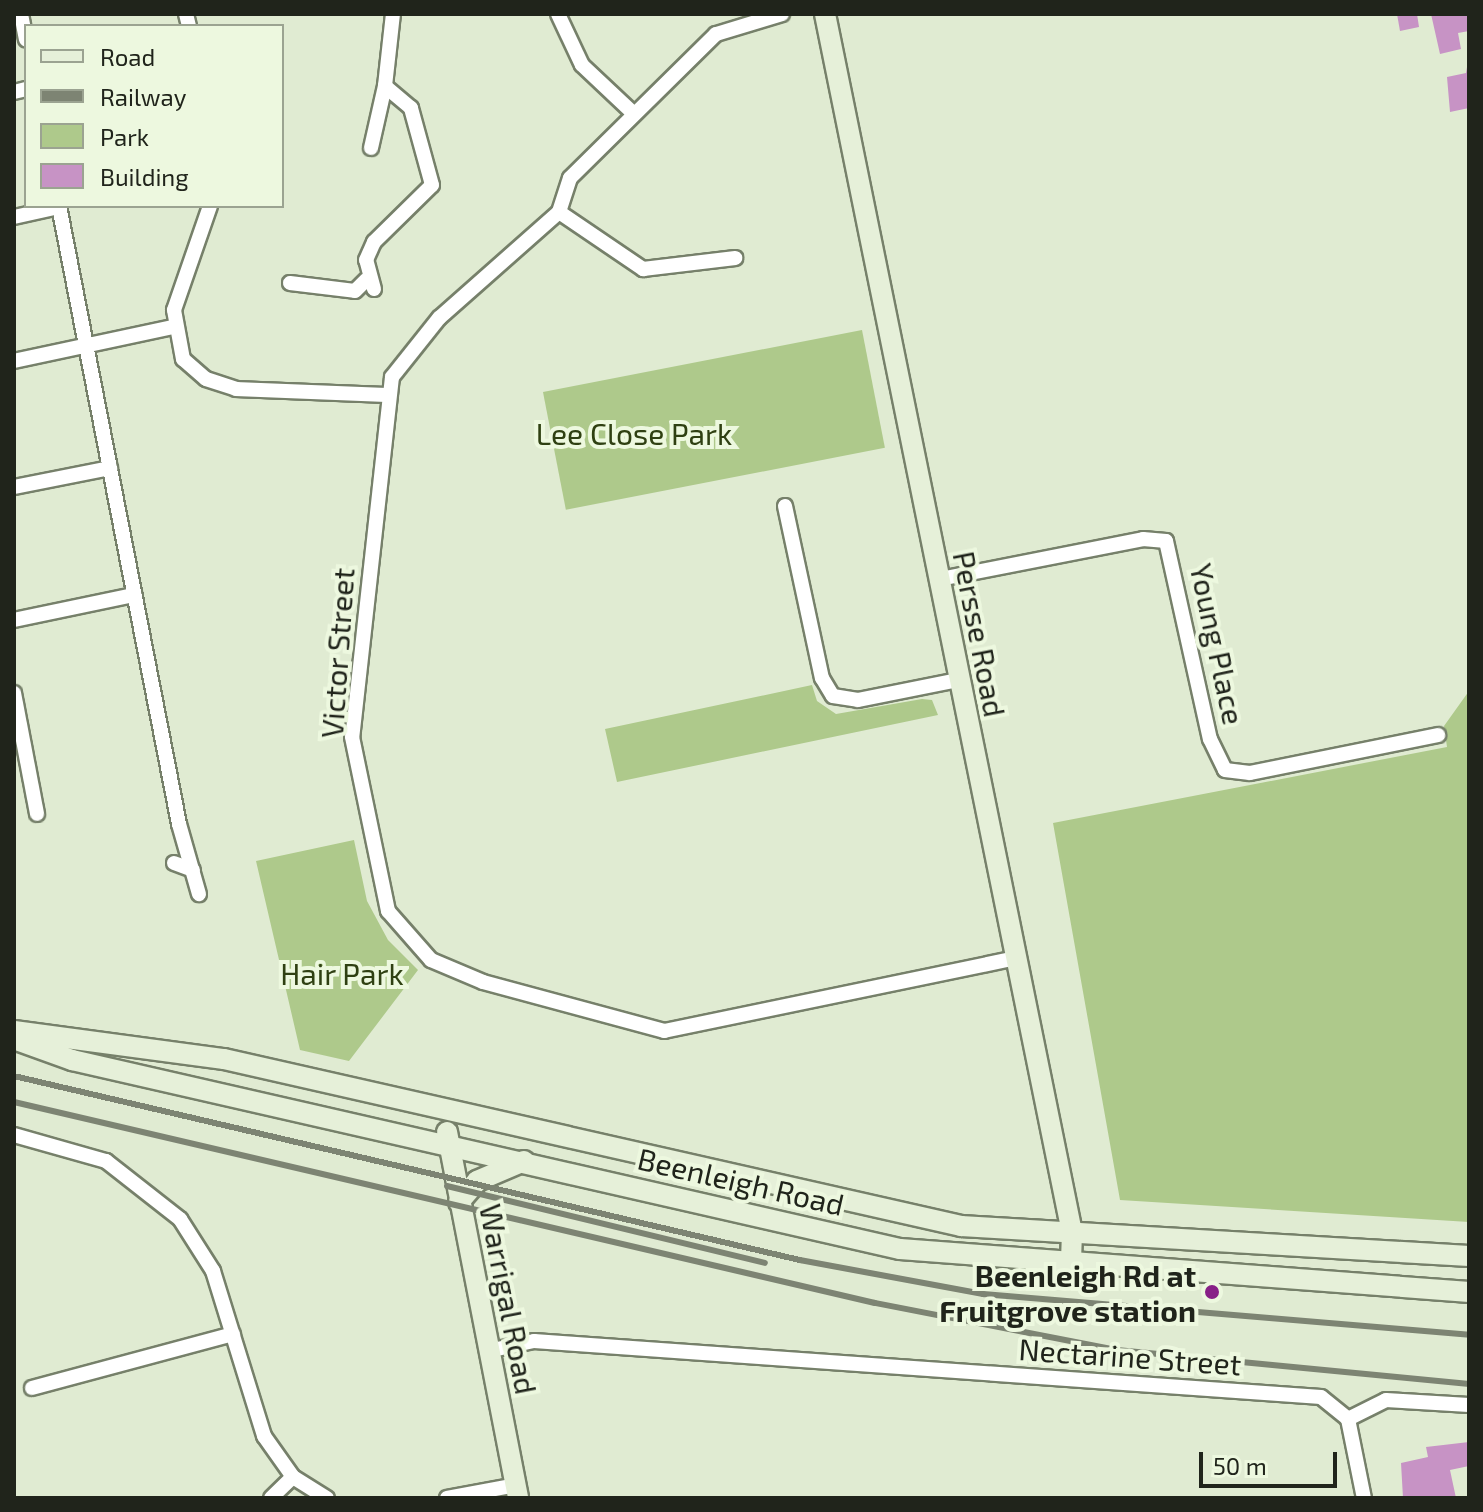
<!DOCTYPE html>
<style>
body{margin:0}
#map{position:relative;width:1483px;height:1512px;overflow:hidden;background:#e0ebd2;font-family:"Exo 2",sans-serif}
div>[style]{position:absolute}
.green>*{inset:0;background:#aec98b;transform-origin:0 0}
.building>*{inset:0;background:#c793c5}
.roads{filter:drop-shadow(2px 0 #76806a) drop-shadow(-2px 0 #76806a) drop-shadow(0 2px #76806a) drop-shadow(0 -2px #76806a)}
.street>*{height:14px;margin:-7px;padding:0 7px;transform-origin:7px;border-radius:7px;background:#fff}
.secondary>*{height:20px;margin:-10px;padding:0 10px;transform-origin:10px;border-radius:10px;background:#e6f0d9}
.rail>*{height:6px;margin:-3px;padding:0 3px;transform-origin:3px;border-radius:3px;background:#7d8473}
.dots>*{width:22px;height:22px;translate:-50% -50%;box-sizing:border-box;border:4px solid #edf8df;border-radius:50%}
span{translate:-50% -50%;white-space:nowrap;text-align:center;line-height:1.15;-webkit-text-stroke:8px #edf8df;paint-order:stroke}
.park-label{font-size:30px;color:#2f4012}
.street-label{font-size:30px;color:#20241b}
.poi-label{font-size:30px;color:#20241b;font-weight:700}
.right{translate:-100% -50%;text-align:right}
.frame{position:absolute;inset:0;border:16px solid #20241b;pointer-events:none}
.legend{position:absolute;left:24px;top:24px;width:260px;height:184px;box-sizing:border-box;background:#edf8df;border:2px solid #9ba391;margin:0;padding:10px 14px;list-style:none;font-size:24px;color:#20241b}
.legend li{display:flex;align-items:center;gap:16px;height:40px}
.legend b{width:40px;border:2px solid #9ba391}
.scale{position:absolute;left:1199px;top:1452px;width:138px;height:36px;box-sizing:border-box;border:4px solid #20241b;border-top:0;padding-left:10px;font-size:24px;line-height:28px;white-space:nowrap;color:#20241b;-webkit-text-stroke:6px #edf8df;paint-order:stroke}
</style>
<div id="map">
<div class="green">
<i style="left:862px;top:330px;width:120px;height:325px;rotate:79deg"></i>
<i style="clip-path:polygon(812px 685px,817px 701px,836px 714px,922px 699px,932px 700px,938px 715px,617px 782px,605px 729px)"></i>
<i style="clip-path:polygon(1469px 691px,1469px 1222px,1120px 1200px,1053px 823px,1447px 747px,1444px 726px)"></i>
<i style="clip-path:polygon(354px 840px,367px 901px,388px 940px,418px 970px,349px 1061px,300px 1050px,256px 861px)"></i>
</div>
<div class="building">
<i style="clip-path:polygon(1397px 14px,1417px 14px,1419px 27px,1400px 31px)"></i>
<i style="clip-path:polygon(1431px 14px,1469px 14px,1469px 31px,1458px 33px,1461px 49px,1440px 54px)"></i>
<i style="clip-path:polygon(1469px 55px,1469px 108px,1450px 112px,1447px 77px,1466px 73px)"></i>
<i style="clip-path:polygon(1469px 1442px,1469px 1466px,1450px 1470px,1456px 1498px,1403px 1498px,1401px 1463px,1428px 1457px,1426px 1447px)"></i>
</div>
<div class="roads">
<div class="street">
<i style="left:21px;top:14px;width:26px;rotate:79deg"></i>
<i style="left:186px;top:14px;width:12px;rotate:76deg"></i>
<i style="left:558px;top:14px;width:56px;rotate:64.8deg"></i>
<i style="left:582px;top:65px;width:71px;rotate:43.3deg"></i>
<i style="left:782px;top:14px;width:69px;rotate:163.1deg"></i>
<i style="left:716px;top:34px;width:205px;rotate:135.4deg"></i>
<i style="left:570px;top:178px;width:36px;rotate:108deg"></i>
<i style="left:559px;top:212px;width:160px;rotate:138.5deg"></i>
<i style="left:439px;top:318px;width:75px;rotate:128.5deg"></i>
<i style="left:392px;top:377px;width:362px;rotate:96.3deg"></i>
<i style="left:352px;top:737px;width:178px;rotate:78.3deg"></i>
<i style="left:388px;top:911px;width:65px;rotate:48.7deg"></i>
<i style="left:431px;top:960px;width:56px;rotate:22.9deg"></i>
<i style="left:483px;top:982px;width:188px;rotate:15.1deg"></i>
<i style="left:664px;top:1031px;width:354px;rotate:-11.7deg"></i>
<i style="left:14px;top:92px;width:12px;rotate:-14deg"></i>
<i style="left:371px;top:148px;width:64px;rotate:-77.3deg"></i>
<i style="left:59px;top:206px;width:630px;rotate:79.01deg"></i>
<i style="left:179px;top:824px;width:73px;rotate:74.1deg"></i>
<i style="left:210px;top:206px;width:110px;rotate:109.1deg"></i>
<i style="left:174px;top:310px;width:50px;rotate:79.6deg"></i>
<i style="left:183px;top:359px;width:30px;rotate:41deg"></i>
<i style="left:206px;top:379px;width:32px;rotate:18deg"></i>
<i style="left:236px;top:389px;width:150px;rotate:2.3deg"></i>
<i style="left:559px;top:212px;width:102px;rotate:34.2deg"></i>
<i style="left:643px;top:269px;width:93px;rotate:-6.8deg"></i>
<i style="left:14px;top:217px;width:46px;rotate:-12.5deg"></i>
<i style="left:290px;top:283px;width:65px;rotate:7deg"></i>
<i style="left:355px;top:291px;width:16px;rotate:-45deg"></i>
<i style="left:374px;top:289px;width:30px;rotate:-105deg"></i>
<i style="left:366px;top:260px;width:20px;rotate:-66deg"></i>
<i style="left:374px;top:242px;width:81px;rotate:-44.5deg"></i>
<i style="left:432px;top:185px;width:80px;rotate:-105.3deg"></i>
<i style="left:411px;top:108px;width:34px;rotate:-140deg"></i>
<i style="left:385px;top:86px;width:72px;rotate:-83.7deg"></i>
<i style="left:14px;top:361px;width:162px;rotate:-12.1deg"></i>
<i style="left:14px;top:487px;width:98px;rotate:-11.2deg"></i>
<i style="left:785px;top:506px;width:176px;rotate:77.9deg"></i>
<i style="left:822px;top:678px;width:21px;rotate:59deg"></i>
<i style="left:833px;top:696px;width:25px;rotate:9deg"></i>
<i style="left:858px;top:700px;width:102px;rotate:-11.3deg"></i>
<i style="left:940px;top:579px;width:207px;rotate:-11.1deg"></i>
<i style="left:1143px;top:539px;width:23px;rotate:5deg"></i>
<i style="left:1166px;top:541px;width:203px;rotate:77.5deg"></i>
<i style="left:1210px;top:739px;width:34px;rotate:64deg"></i>
<i style="left:1225px;top:770px;width:25px;rotate:7deg"></i>
<i style="left:1250px;top:773px;width:192px;rotate:-11.4deg"></i>
<i style="left:14px;top:620px;width:123px;rotate:-11.8deg"></i>
<i style="left:14px;top:693px;width:123px;rotate:79.2deg"></i>
<i style="left:174px;top:863px;width:20px;rotate:20deg"></i>
<i style="left:14px;top:1135px;width:96px;rotate:15.8deg"></i>
<i style="left:106px;top:1161px;width:94px;rotate:38.1deg"></i>
<i style="left:180px;top:1219px;width:62px;rotate:57.6deg"></i>
<i style="left:213px;top:1271px;width:173px;rotate:72.8deg"></i>
<i style="left:264px;top:1436px;width:50px;rotate:54.7deg"></i>
<i style="left:293px;top:1477px;width:40px;rotate:32deg"></i>
<i style="left:488px;top:1351px;width:47px;rotate:-12.3deg"></i>
<i style="left:534px;top:1341px;width:789px;rotate:4.07deg"></i>
<i style="left:1321px;top:1397px;width:35px;rotate:39deg"></i>
<i style="left:1348px;top:1419px;width:81px;rotate:78.6deg"></i>
<i style="left:32px;top:1388px;width:208px;rotate:-15deg"></i>
<i style="left:1348px;top:1419px;width:42px;rotate:-26.6deg"></i>
<i style="left:1386px;top:1400px;width:83px;rotate:3.4deg"></i>
<i style="left:271px;top:1498px;width:30px;rotate:-44deg"></i>
<i style="left:447px;top:1498px;width:70px;rotate:-10.7deg"></i>
</div>
<div class="secondary">
<i style="left:825px;top:14px;width:1243px;rotate:78.54deg"></i>
<i style="left:1072px;top:1232px;width:34px;rotate:92deg"></i>
<i style="left:14px;top:1031px;width:212px;rotate:7.6deg"></i>
<i style="left:224px;top:1059px;width:756px;rotate:12.77deg"></i>
<i style="left:961px;top:1226px;width:509px;rotate:3.38deg"></i>
<i style="left:14px;top:1039px;width:62px;rotate:19.9deg"></i>
<i style="left:72px;top:1060px;width:849px;rotate:12.86deg"></i>
<i style="left:900px;top:1249px;width:571px;rotate:4.32deg"></i>
<i style="left:447px;top:1132px;width:373px;rotate:79deg"></i>
<i style="left:459px;top:1202px;width:28px;rotate:-49deg"></i>
<i style="left:477px;top:1181px;width:51px;rotate:-23.1deg"></i>
</div>
</div>
<div class="rail">
<i style="left:14px;top:1076px;width:807px;rotate:13.18deg"></i>
<i style="left:800px;top:1260px;width:186px;rotate:10.5deg"></i>
<i style="left:983px;top:1294px;width:488px;rotate:4.8deg"></i>
<i style="left:14px;top:1102px;width:884px;rotate:13.14deg"></i>
<i style="left:875px;top:1303px;width:247px;rotate:11deg"></i>
<i style="left:1117px;top:1350px;width:354px;rotate:5.5deg"></i>
<i style="left:447px;top:1186px;width:327px;rotate:13.6deg"></i>
</div>
<div class="dots">
<i style="left:1212px;top:1292px;background:#882087"></i>
</div>
<div class="park-label">
<span style="left:634px;top:433px">Lee Close Park</span>
<span style="left:342px;top:973px">Hair Park</span>
</div>
<div class="street-label">
<span style="left:980px;top:634px;rotate:79deg">Persse Road</span>
<span style="left:1218px;top:644px;rotate:78deg">Young Place</span>
<span style="left:337px;top:653px;rotate:-86deg">Victor Street</span>
<span style="left:741px;top:1181px;rotate:13deg">Beenleigh Road</span>
<span style="left:509px;top:1299px;rotate:79deg">Warrigal Road</span>
<span style="left:1130px;top:1356px;rotate:4deg">Nectarine Street</span>
</div>
<div class="poi-label">
<span class="right" style="left:1196px;top:1292px">Beenleigh Rd at<br>Fruitgrove station</span>
</div>
<div class="frame"></div>
<ul class="legend">
<li><b style="height:10px;background:#e6f0d9"></b>Road</li>
<li><b style="height:10px;background:#7d8473"></b>Railway</li>
<li><b style="height:22px;background:#aec98b"></b>Park</li>
<li><b style="height:22px;background:#c793c5"></b>Building</li>
</ul>
<div class="scale">50 m</div>
</div>
